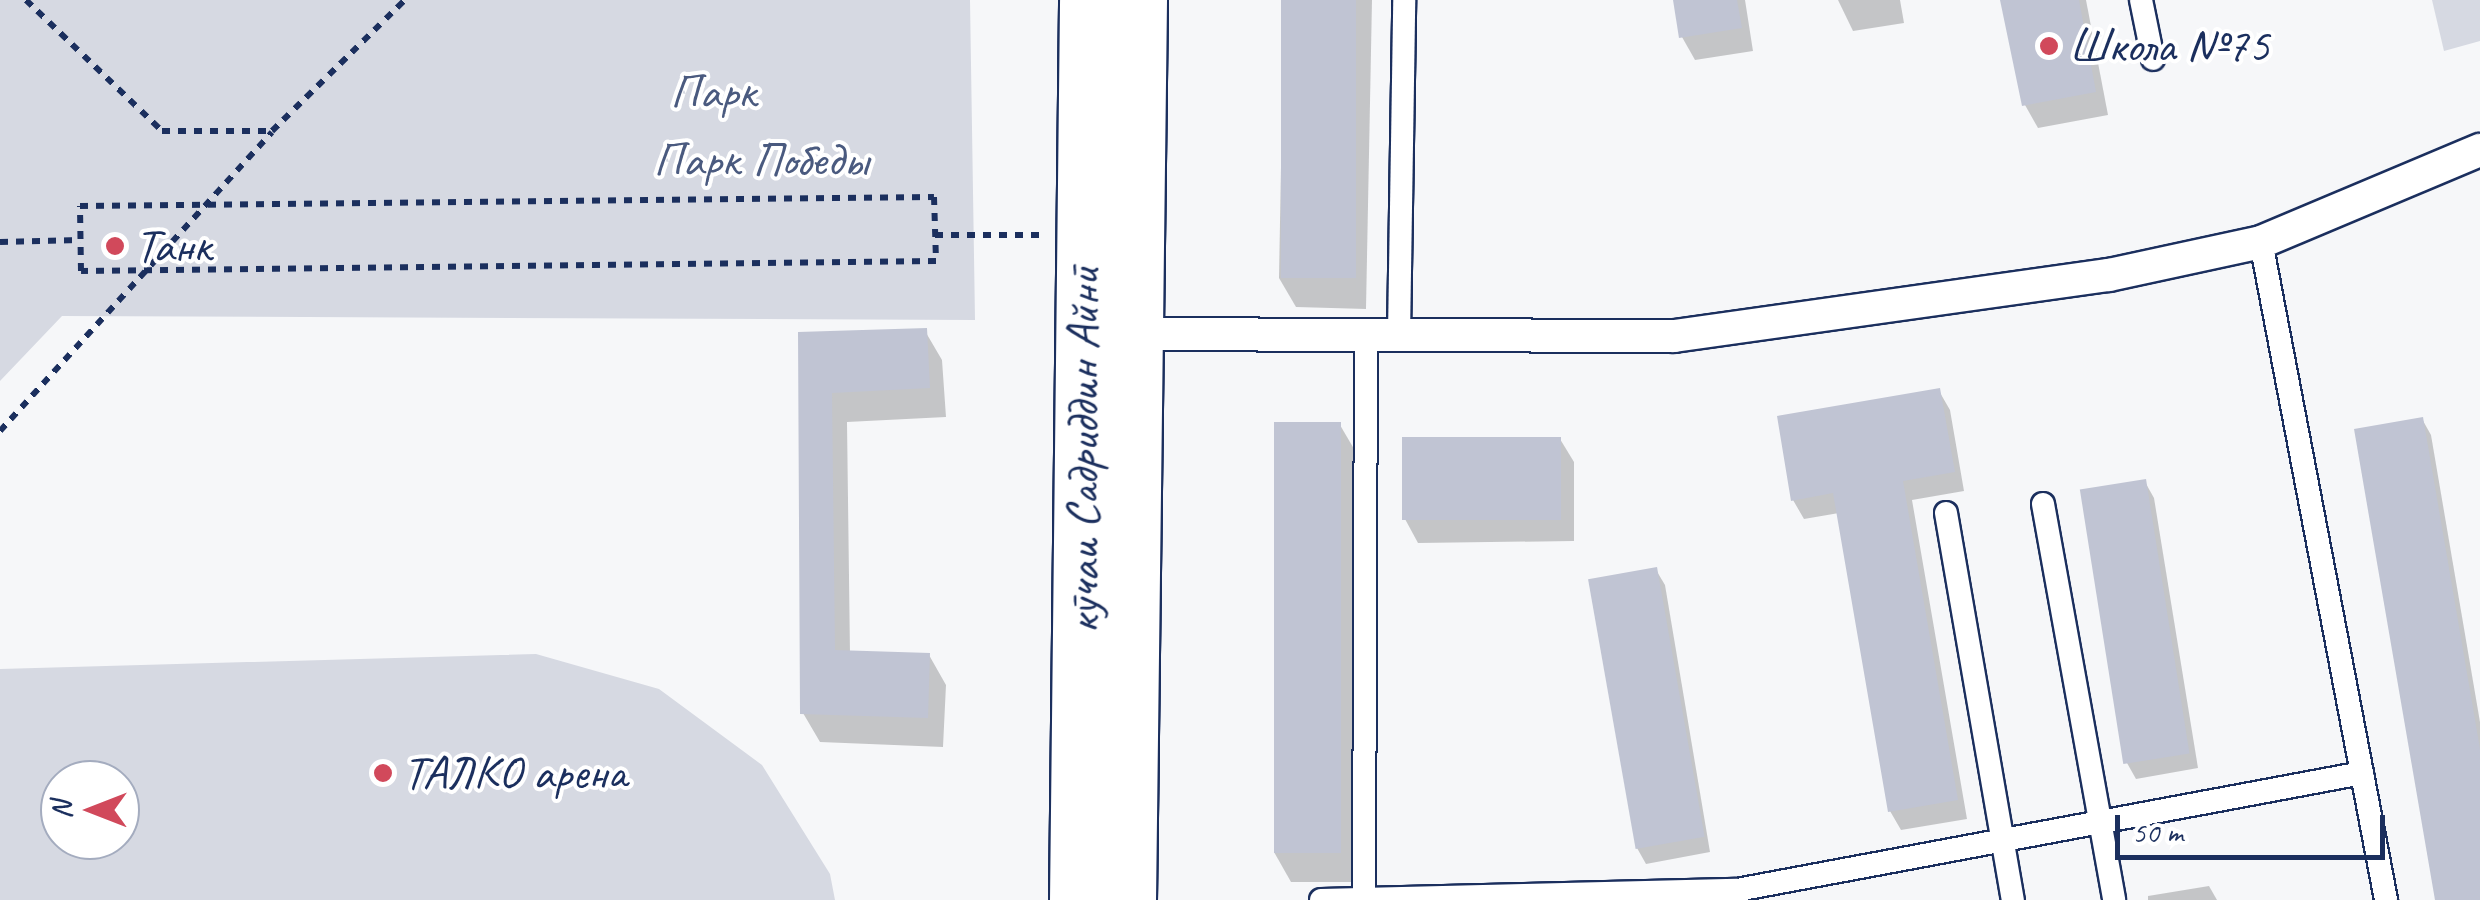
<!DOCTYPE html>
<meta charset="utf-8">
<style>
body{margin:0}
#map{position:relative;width:2480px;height:900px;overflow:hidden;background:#f6f7f9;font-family:Caveat,sans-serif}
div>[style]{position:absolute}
.green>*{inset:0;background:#d6d9e2}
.shadow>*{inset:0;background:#0003}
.building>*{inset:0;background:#c0c4d3;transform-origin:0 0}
.path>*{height:6px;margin-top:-3px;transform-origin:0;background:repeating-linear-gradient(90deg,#1b2f5e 0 8px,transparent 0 16px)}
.roads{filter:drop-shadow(2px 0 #1b2f5e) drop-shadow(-2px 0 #1b2f5e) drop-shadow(0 2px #1b2f5e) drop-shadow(0 -2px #1b2f5e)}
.service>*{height:22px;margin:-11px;padding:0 11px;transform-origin:11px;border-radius:11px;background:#fff}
.pedestrian>*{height:32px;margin:-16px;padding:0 16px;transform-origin:16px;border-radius:16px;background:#fff}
.tertiary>*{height:55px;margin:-27.5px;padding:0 27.5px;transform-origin:27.5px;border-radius:27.5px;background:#fff}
.dots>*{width:28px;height:28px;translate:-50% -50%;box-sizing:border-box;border:5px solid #fff;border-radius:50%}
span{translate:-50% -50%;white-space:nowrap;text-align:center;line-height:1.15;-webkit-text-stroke:8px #fff;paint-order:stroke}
.poi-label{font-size:48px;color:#1b2f5e}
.left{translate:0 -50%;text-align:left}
.park-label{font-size:48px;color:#4a5a7f}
.street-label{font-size:48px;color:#1b2f5e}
.north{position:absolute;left:40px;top:760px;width:100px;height:100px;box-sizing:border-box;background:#fff;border:2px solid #a4acbf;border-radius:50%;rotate:270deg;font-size:28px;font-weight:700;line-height:40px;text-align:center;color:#1b2f5e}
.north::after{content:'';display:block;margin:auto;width:35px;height:45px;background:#d1495b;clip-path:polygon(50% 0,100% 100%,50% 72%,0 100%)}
.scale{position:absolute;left:2115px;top:815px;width:270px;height:45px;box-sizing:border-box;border:5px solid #1b2f5e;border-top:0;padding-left:12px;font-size:30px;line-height:35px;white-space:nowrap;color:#1b2f5e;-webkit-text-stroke:8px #fff;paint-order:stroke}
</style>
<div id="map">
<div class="green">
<i style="clip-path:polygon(0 0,970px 0,975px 320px,62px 316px,0 381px)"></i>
<i style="clip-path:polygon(2432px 0,2480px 0,2480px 41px,2444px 51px)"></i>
<i style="clip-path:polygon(evenodd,536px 654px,659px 689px,762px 765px,830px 874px,835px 900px,0 900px,0 669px,536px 654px,60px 780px,120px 780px,120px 840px,60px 840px,60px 780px)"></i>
</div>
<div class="shadow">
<i style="clip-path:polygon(1284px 0,1372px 0,1366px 309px,1296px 307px,1279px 278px)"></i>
<i style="clip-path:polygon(1676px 0,1745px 0,1753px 51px,1695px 60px,1682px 37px)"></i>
<i style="clip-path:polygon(1838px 0,1900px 0,1904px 23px,1853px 31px)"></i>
<i style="clip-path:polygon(2002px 0,2086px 0,2108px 115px,2038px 128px,2025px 105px)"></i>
<i style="clip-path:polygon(925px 331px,942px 360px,946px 417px,847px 422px,850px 653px,929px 655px,946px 685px,943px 747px,820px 742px,803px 713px,801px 335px)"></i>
<i style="clip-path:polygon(1939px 391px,1950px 410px,1964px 491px,1912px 500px,1967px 819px,1901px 830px,1890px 811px,1839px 513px,1804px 519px,1793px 500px)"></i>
<i style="clip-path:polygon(2422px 419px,2431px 435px,2480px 722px,2480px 900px,2438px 900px)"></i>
<i style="clip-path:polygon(1340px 425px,1357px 454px,1355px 882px,1291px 882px,1274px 852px)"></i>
<i style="clip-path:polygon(1560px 439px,1574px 462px,1574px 541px,1418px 543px,1405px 519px)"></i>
<i style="clip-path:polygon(2145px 482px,2154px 498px,2198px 768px,2136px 779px,2127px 763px)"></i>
<i style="clip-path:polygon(1656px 570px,1665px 585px,1710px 852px,1646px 864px,1637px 848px)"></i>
<i style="clip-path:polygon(2209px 886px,2217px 900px,2148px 900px,2148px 896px)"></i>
</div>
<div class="building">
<i style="left:1281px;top:0;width:75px;height:278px"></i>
<i style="clip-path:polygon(1673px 0,1737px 0,1742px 28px,1679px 38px)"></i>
<i style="clip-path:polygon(2000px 0,2079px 0,2096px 92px,2022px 106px)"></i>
<i style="clip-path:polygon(927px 328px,930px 388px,832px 393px,835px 650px,930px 653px,928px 718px,800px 714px,798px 332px)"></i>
<i style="clip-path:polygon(1940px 388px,1955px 472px,1903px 481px,1958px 800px,1888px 812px,1833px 493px,1791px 501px,1777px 416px)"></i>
<i style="clip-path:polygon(2423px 417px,2480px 749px,2480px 900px,2435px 900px,2354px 429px)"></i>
<i style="left:1274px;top:422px;width:67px;height:431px"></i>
<i style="left:1402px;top:437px;width:159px;height:83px"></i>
<i style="left:2146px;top:479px;width:278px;height:67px;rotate:81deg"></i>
<i style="left:1657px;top:567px;width:274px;height:70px;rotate:80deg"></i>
</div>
<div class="path">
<i style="left:26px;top:0;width:189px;rotate:43.9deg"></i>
<i style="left:162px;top:131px;width:110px"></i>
<i style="left:272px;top:131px;width:187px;rotate:-44.6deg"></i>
<i style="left:934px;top:197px;width:64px;rotate:88.2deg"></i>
<i style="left:936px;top:261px;width:855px;rotate:179.33deg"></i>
<i style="left:81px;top:271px;width:65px;rotate:-90.9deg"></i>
<i style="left:80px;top:206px;width:854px;rotate:-0.6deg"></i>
<i style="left:935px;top:235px;width:109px"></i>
<i style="left:0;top:242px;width:80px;rotate:-1.4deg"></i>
<i style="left:0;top:431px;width:404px;rotate:-47.7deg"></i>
</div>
<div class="roads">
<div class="service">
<i style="left:2141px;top:0;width:60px;rotate:78.5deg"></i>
<i style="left:2261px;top:242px;width:670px;rotate:79.24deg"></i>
<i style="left:1399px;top:335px;width:335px;rotate:-89.1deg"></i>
<i style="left:2043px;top:504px;width:402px;rotate:79.8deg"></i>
<i style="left:1946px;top:513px;width:393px;rotate:80.2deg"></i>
<i style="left:1737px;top:890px;width:636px;rotate:-10.6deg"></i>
<i style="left:1321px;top:900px;width:416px;rotate:-1.4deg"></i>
<i style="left:1737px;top:890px;width:10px;rotate:90deg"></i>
<i style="left:1364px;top:900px;width:565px;rotate:-89.8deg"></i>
</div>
<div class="pedestrian">
<i style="left:1121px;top:334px;width:553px;rotate:0.21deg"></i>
<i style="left:1674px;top:336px;width:439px;rotate:-8deg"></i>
<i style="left:2109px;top:275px;width:156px;rotate:-12.2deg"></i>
<i style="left:2261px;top:242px;width:238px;rotate:-22.8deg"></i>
</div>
<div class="tertiary">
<i style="left:1077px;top:900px;width:900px;rotate:-89.36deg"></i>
<i style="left:1128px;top:900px;width:900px;rotate:-89.3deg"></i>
</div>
</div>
<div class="dots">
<i style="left:2049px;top:46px;background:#d1495b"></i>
<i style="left:115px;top:246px;background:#d1495b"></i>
<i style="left:383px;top:773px;background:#d1495b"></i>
</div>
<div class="poi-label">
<span class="left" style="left:2069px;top:46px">Школа №75</span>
<span class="left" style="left:135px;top:246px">Танк</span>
<span class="left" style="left:403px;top:773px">ТАЛКО арена</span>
</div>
<div class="park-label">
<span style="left:713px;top:92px">Парк</span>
<span style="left:761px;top:160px">Парк Победы</span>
</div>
<div class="street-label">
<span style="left:1083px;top:450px;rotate:-90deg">кӯчаи Садриддин Айнӣ</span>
</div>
<div class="north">N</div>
<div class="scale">50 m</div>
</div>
